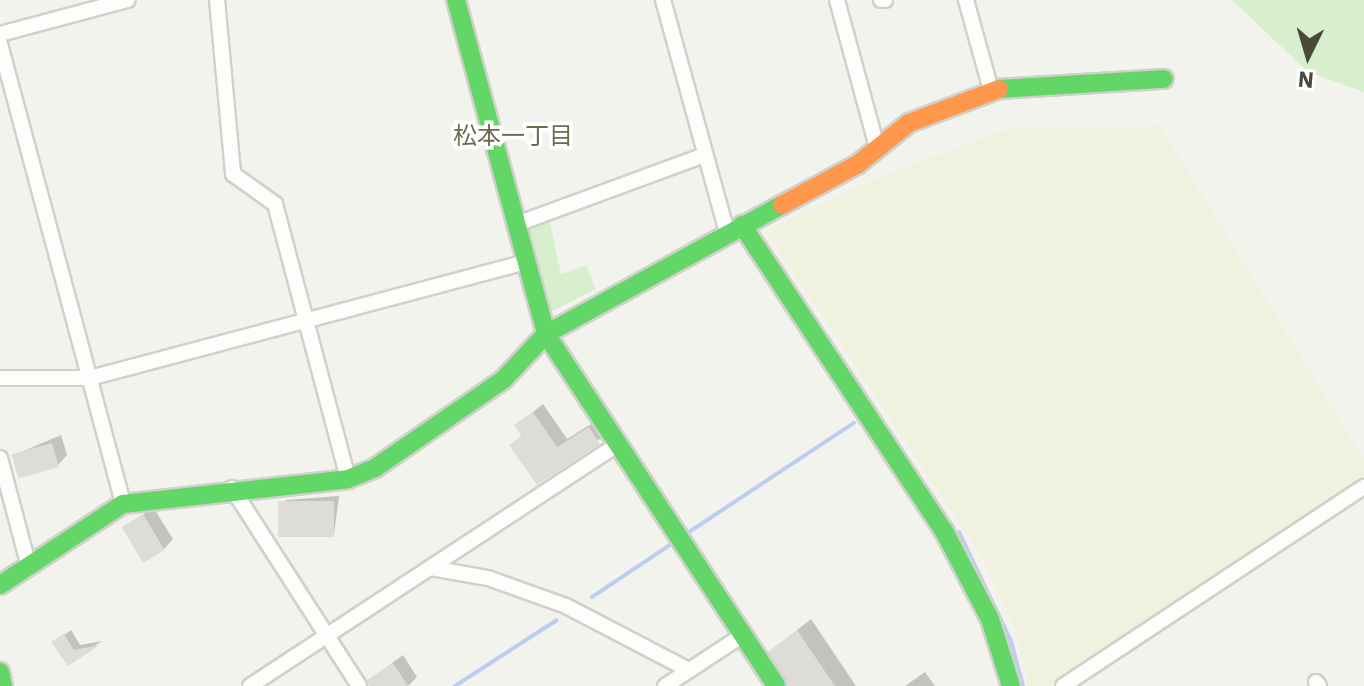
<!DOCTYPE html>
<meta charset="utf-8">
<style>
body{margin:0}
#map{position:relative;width:1364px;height:686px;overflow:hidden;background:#f3f3ee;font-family:"IBM Plex Sans","Noto Sans JP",sans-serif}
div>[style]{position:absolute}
.education>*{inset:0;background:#f1f1e0}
.green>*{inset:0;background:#d7efcd}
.shadow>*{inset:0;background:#0003}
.stream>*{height:4px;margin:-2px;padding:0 2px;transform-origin:2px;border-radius:2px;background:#bdccf2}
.building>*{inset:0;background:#dddcd6;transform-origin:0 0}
.roads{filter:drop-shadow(2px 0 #d1d1cb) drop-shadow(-2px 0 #d1d1cb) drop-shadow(0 2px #d1d1cb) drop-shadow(0 -2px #d1d1cb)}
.street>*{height:14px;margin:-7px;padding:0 7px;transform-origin:7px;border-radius:7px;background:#fdfdfc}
.fast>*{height:18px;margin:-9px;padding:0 9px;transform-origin:9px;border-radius:9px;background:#63d668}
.slow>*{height:18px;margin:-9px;padding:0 9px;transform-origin:9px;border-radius:9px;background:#ff974d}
span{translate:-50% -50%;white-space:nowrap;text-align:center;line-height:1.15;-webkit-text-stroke:7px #fff;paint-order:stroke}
.neighbourhood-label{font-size:24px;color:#6e6b4f}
.north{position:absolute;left:1268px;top:16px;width:80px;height:80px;-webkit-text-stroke:6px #fff;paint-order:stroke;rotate:185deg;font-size:22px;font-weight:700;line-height:32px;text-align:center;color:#4b4938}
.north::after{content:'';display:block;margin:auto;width:28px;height:36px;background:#4b4938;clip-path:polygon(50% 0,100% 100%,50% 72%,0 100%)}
</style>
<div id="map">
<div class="education">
<i style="clip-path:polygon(1160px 126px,1364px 460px,1364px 478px,1049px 686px,1028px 686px,1015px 631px,984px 560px,766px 231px,872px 180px,1006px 130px)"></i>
</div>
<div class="green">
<i style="clip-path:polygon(1232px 0,1364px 0,1364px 92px,1308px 72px)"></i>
<i style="clip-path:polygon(549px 218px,561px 274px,586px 265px,596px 289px,550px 312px,526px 234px,526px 227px)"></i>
</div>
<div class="shadow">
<i style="clip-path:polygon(543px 404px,567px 439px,599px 419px,608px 433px,537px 483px,512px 445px,523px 434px,517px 425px)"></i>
<i style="clip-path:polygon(61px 435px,67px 455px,58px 465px,14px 455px)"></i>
<i style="clip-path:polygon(339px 496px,334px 535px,280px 506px,286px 500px)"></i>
<i style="clip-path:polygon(153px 507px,173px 539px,164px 549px,125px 528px)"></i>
<i style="clip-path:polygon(811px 619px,856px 686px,791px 686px,770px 652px)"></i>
<i style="clip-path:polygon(71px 630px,80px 645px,102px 641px,68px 664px,54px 642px)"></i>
<i style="clip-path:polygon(403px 655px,417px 677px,408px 686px,372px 686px,369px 680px)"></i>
<i style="clip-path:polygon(925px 672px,935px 686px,905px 686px)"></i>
</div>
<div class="stream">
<i style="left:959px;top:532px;width:121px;rotate:64.5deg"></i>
<i style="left:1011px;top:641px;width:47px;rotate:75.1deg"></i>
<i style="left:683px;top:536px;width:205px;rotate:-33.5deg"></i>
<i style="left:592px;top:597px;width:101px;rotate:-33.7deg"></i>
<i style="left:455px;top:686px;width:121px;rotate:-32.9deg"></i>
</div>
<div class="building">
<i style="clip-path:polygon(533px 412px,557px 447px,589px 427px,600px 444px,537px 485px,509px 445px,522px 436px,514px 425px)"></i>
<i style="left:52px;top:443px;width:25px;height:42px;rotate:74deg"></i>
<i style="left:334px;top:501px;width:36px;height:56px;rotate:90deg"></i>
<i style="left:143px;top:514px;width:42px;height:25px;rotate:59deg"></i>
<i style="clip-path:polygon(797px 630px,835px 686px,788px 686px,768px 652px)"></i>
<i style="clip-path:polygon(64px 634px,74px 650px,100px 645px,68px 666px,51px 642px)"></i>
<i style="clip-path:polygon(393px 663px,408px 686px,369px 686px,367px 680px)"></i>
</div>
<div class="roads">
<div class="street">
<i style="left:217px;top:0;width:175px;rotate:84.7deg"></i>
<i style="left:233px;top:174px;width:52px;rotate:35.5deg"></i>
<i style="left:275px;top:204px;width:285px;rotate:75.1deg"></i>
<i style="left:663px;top:0;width:242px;rotate:74.6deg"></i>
<i style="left:837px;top:0;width:152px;rotate:74.8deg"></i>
<i style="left:881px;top:0;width:4px"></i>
<i style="left:966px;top:0;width:93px;rotate:74.5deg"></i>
<i style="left:0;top:34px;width:132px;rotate:-14.9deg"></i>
<i style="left:0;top:44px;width:476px;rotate:75deg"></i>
<i style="left:517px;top:224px;width:200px;rotate:-20.2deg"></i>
<i style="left:0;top:378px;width:90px"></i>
<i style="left:90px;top:378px;width:452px;rotate:-14.9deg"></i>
<i style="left:0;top:458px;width:113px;rotate:75.1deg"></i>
<i style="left:232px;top:488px;width:235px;rotate:57.3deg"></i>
<i style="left:431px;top:568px;width:58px;rotate:10deg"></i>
<i style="left:488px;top:578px;width:83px;rotate:19.7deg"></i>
<i style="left:566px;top:606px;width:139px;rotate:27.5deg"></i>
<i style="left:1316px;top:682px;width:5px;rotate:53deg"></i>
<i style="left:250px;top:686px;width:440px;rotate:-33.3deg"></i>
<i style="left:665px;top:686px;width:93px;rotate:-33.2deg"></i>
<i style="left:1063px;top:686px;width:361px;rotate:-33.5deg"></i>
</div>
<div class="fast">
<i style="left:456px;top:0;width:346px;rotate:74.9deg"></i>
<i style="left:546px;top:334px;width:420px;rotate:56.8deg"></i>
<i style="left:999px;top:89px;width:165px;rotate:-3.5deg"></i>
<i style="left:742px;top:225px;width:367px;rotate:56.6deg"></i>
<i style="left:944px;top:531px;width:99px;rotate:62.4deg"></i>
<i style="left:990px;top:619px;width:70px;rotate:72.6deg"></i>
<i style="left:0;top:585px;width:147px;rotate:-33.4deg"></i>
<i style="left:123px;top:504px;width:226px;rotate:-6.3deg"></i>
<i style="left:348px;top:479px;width:29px;rotate:-22deg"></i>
<i style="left:375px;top:468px;width:155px;rotate:-34.5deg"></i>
<i style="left:503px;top:380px;width:63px;rotate:-46.9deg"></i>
<i style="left:546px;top:334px;width:269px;rotate:-28.7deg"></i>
<i style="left:0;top:672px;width:14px;rotate:78deg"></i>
</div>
<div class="slow">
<i style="left:782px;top:205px;width:86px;rotate:-28.3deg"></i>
<i style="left:858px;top:164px;width:65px;rotate:-38.8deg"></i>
<i style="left:909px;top:123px;width:96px;rotate:-20.7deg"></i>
</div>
</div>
<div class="neighbourhood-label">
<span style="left:513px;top:136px">松本一丁目</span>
</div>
<div class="north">N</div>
</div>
